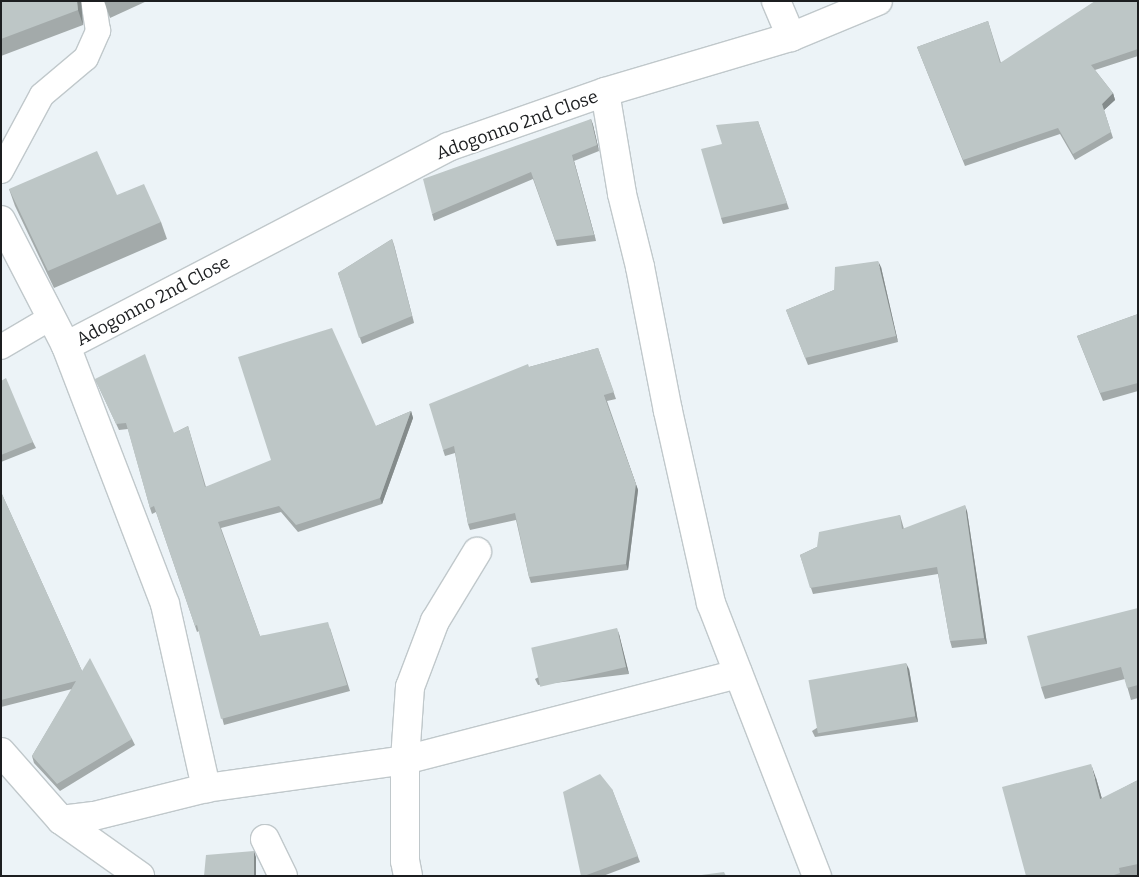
<!DOCTYPE html>
<style>
body{margin:0}
#map{position:relative;width:1139px;height:877px;overflow:hidden;background:#ecf3f7;font-family:Bitter,serif}
div>[style]{position:absolute}
.roads{filter:drop-shadow(1px 0 #c0c8cb) drop-shadow(-1px 0 #c0c8cb) drop-shadow(0 1px #c0c8cb) drop-shadow(0 -1px #c0c8cb)}
.lane>*{height:24px;margin:-12px;padding:0 12px;transform-origin:12px;border-radius:12px;background:#fff}
.street>*{height:28px;margin:-14px;padding:0 14px;transform-origin:14px;border-radius:14px;background:#fff}
.wall>*{inset:0;background:#a3aaaa}
.shaded-wall>*{inset:0;background:#848b8b}
.building>*{inset:0;background:#bdc6c6;transform-origin:0 0}
span{translate:-50% -50%;white-space:nowrap;text-align:center;line-height:1.15;-webkit-text-stroke:4px #fff;paint-order:stroke}
.street-label{font-size:18px;color:#1c1e20}
.frame{position:absolute;inset:0;border:2px solid #1c1e20;pointer-events:none}
</style>
<div id="map">
<div class="roads">
<div class="lane">
<i style="left:1px;top:171px;width:86px;rotate:-61.7deg"></i>
<i style="left:42px;top:95px;width:57px;rotate:-40.1deg"></i>
<i style="left:86px;top:58px;width:30px;rotate:-66deg"></i>
<i style="left:98px;top:31px;width:30px;rotate:-99deg"></i>
<i style="left:1px;top:347px;width:59px;rotate:-30.5deg"></i>
</div>
<div class="street">
<i style="left:776px;top:1px;width:39px;rotate:67deg"></i>
<i style="left:605px;top:92px;width:103px;rotate:80.5deg"></i>
<i style="left:622px;top:194px;width:75px;rotate:76.1deg"></i>
<i style="left:640px;top:267px;width:147px;rotate:79deg"></i>
<i style="left:668px;top:411px;width:197px;rotate:77.4deg"></i>
<i style="left:711px;top:603px;width:293px;rotate:68.8deg"></i>
<i style="left:1px;top:220px;width:142px;rotate:62.7deg"></i>
<i style="left:66px;top:346px;width:276px;rotate:69deg"></i>
<i style="left:165px;top:604px;width:189px;rotate:77.4deg"></i>
<i style="left:66px;top:346px;width:431px;rotate:-27.5deg"></i>
<i style="left:448px;top:147px;width:166px;rotate:-19.3deg"></i>
<i style="left:605px;top:92px;width:194px;rotate:-16.5deg"></i>
<i style="left:791px;top:37px;width:94px;rotate:-22.5deg"></i>
<i style="left:1px;top:752px;width:91px;rotate:48.6deg"></i>
<i style="left:61px;top:820px;width:33px;rotate:-7deg"></i>
<i style="left:94px;top:816px;width:115px;rotate:-14deg"></i>
<i style="left:206px;top:788px;width:201px;rotate:-8deg"></i>
<i style="left:405px;top:760px;width:344px;rotate:-14.5deg"></i>
<i style="left:61px;top:820px;width:97px;rotate:35.3deg"></i>
<i style="left:265px;top:839px;width:41px;rotate:64.1deg"></i>
<i style="left:408px;top:876px;width:15px;rotate:-101deg"></i>
<i style="left:405px;top:861px;width:101px;rotate:-90deg"></i>
<i style="left:405px;top:760px;width:73px;rotate:-86.1deg"></i>
<i style="left:410px;top:687px;width:71px;rotate:-69.3deg"></i>
<i style="left:435px;top:621px;width:81px;rotate:-58.7deg"></i>
</div>
</div>
<div class="wall">
<i style="clip-path:polygon(1px 1px,81px 1px,83px 25px,1px 56px)"></i>
<i style="clip-path:polygon(104px 1px,147px 1px,110px 18px)"></i>
<i style="clip-path:polygon(1138px 1px,1138px 56px,1095px 70px,1113px 93px,1115px 100px,1104px 110px,1113px 138px,1075px 160px,1060px 134px,965px 166px,917px 47px,988px 21px,1001px 63px)"></i>
<i style="clip-path:polygon(591px 119px,593px 125px,599px 151px,574px 161px,596px 241px,557px 246px,533px 179px,434px 221px,432px 214px)"></i>
<i style="clip-path:polygon(758px 121px,789px 209px,723px 224px,721px 218px,722px 144px)"></i>
<i style="clip-path:polygon(9px 189px,117px 195px,161px 222px,167px 239px,54px 288px,15px 206px)"></i>
<i style="clip-path:polygon(392px 239px,414px 323px,362px 344px,338px 273px)"></i>
<i style="clip-path:polygon(881px 267px,898px 342px,808px 365px,786px 310px,834px 290px)"></i>
<i style="clip-path:polygon(1138px 314px,1138px 391px,1103px 401px,1077px 336px)"></i>
<i style="clip-path:polygon(598px 348px,616px 399px,607px 401px,638px 490px,628px 570px,531px 583px,529px 577px,516px 520px,470px 530px,468px 524px,455px 453px,445px 456px,443px 450px,529px 367px)"></i>
<i style="clip-path:polygon(95px 379px,174px 433px,188px 426px,206px 487px,376px 426px,411px 411px,413px 418px,382px 504px,298px 532px,281px 512px,221px 528px,260px 636px,330px 628px,350px 691px,224px 725px,199px 631px,197px 632px,195px 626px,156px 512px,152px 514px,150px 508px,128px 429px,119px 430px)"></i>
<i style="clip-path:polygon(1px 381px,33px 442px,36px 448px,1px 462px)"></i>
<i style="clip-path:polygon(1px 492px,82px 671px,132px 739px,135px 745px,60px 791px,34px 763px,32px 756px,72px 689px,1px 707px)"></i>
<i style="clip-path:polygon(967px 511px,987px 644px,952px 648px,950px 641px,938px 574px,813px 594px,800px 555px,817px 547px,900px 515px,904px 529px)"></i>
<i style="clip-path:polygon(1138px 608px,1138px 698px,1131px 700px,1125px 679px,1045px 699px,1041px 687px)"></i>
<i style="clip-path:polygon(619px 634px,629px 674px,538px 685px,535px 679px)"></i>
<i style="clip-path:polygon(909px 669px,918px 722px,815px 737px,812px 731px)"></i>
<i style="clip-path:polygon(1096px 778px,1102px 799px,1138px 780px,1138px 876px,1026px 876px)"></i>
<i style="clip-path:polygon(612px 789px,640px 862px,603px 876px,581px 876px)"></i>
</div>
<div class="shaded-wall">
<i style="clip-path:polygon(77px 1px,81px 1px,83px 25px,78px 10px)"></i>
<i style="clip-path:polygon(1113px 93px,1115px 100px,1104px 110px,1113px 138px,1102px 104px)"></i>
<i style="clip-path:polygon(591px 119px,593px 125px,599px 151px,597px 145px)"></i>
<i style="clip-path:polygon(572px 155px,574px 161px,596px 241px,594px 235px)"></i>
<i style="clip-path:polygon(392px 239px,394px 245px,414px 323px,412px 316px)"></i>
<i style="clip-path:polygon(878px 261px,881px 267px,898px 342px,896px 336px)"></i>
<i style="clip-path:polygon(604px 395px,638px 490px,628px 570px,626px 564px)"></i>
<i style="clip-path:polygon(411px 411px,413px 418px,382px 504px,380px 498px)"></i>
<i style="clip-path:polygon(965px 505px,967px 511px,987px 644px,984px 638px)"></i>
<i style="clip-path:polygon(617px 628px,619px 634px,629px 674px,626px 667px)"></i>
<i style="clip-path:polygon(906px 663px,909px 669px,918px 722px,915px 716px)"></i>
<i style="clip-path:polygon(1091px 764px,1096px 778px,1106px 813px,1100px 799px)"></i>
<i style="clip-path:polygon(254px 851px,256px 857px,256px 876px,254px 876px)"></i>
</div>
<div class="building">
<i style="clip-path:polygon(1px 1px,77px 1px,78px 10px,1px 39px)"></i>
<i style="clip-path:polygon(1095px 1px,1138px 1px,1138px 49px,1091px 65px,1113px 93px,1102px 104px,1111px 132px,1073px 154px,1058px 128px,963px 160px,917px 47px,988px 21px,1000px 63px)"></i>
<i style="clip-path:polygon(591px 119px,597px 145px,572px 155px,594px 235px,555px 240px,531px 172px,432px 214px,423px 179px)"></i>
<i style="clip-path:polygon(758px 121px,787px 203px,721px 218px,701px 149px,722px 144px,716px 125px)"></i>
<i style="clip-path:polygon(97px 151px,117px 195px,144px 184px,161px 222px,48px 271px,9px 189px)"></i>
<i style="clip-path:polygon(392px 239px,412px 316px,359px 338px,338px 273px)"></i>
<i style="clip-path:polygon(878px 261px,896px 336px,805px 358px,786px 310px,834px 290px,835px 267px)"></i>
<i style="clip-path:polygon(1138px 314px,1138px 383px,1100px 393px,1077px 336px)"></i>
<i style="clip-path:polygon(332px 328px,376px 426px,411px 411px,380px 498px,296px 525px,279px 506px,218px 522px,260px 636px,328px 622px,347px 685px,221px 719px,197px 625px,195px 626px,154px 506px,150px 508px,126px 423px,116px 424px,95px 379px,145px 354px,174px 433px,188px 426px,205px 487px,271px 460px,238px 357px)"></i>
<i style="clip-path:polygon(598px 348px,614px 392px,604px 395px,636px 484px,626px 564px,529px 577px,515px 513px,468px 524px,454px 446px,443px 450px,429px 404px,528px 364px,529px 367px)"></i>
<i style="clip-path:polygon(6px 378px,33px 442px,1px 455px,1px 381px)"></i>
<i style="clip-path:polygon(1px 492px,82px 671px,90px 658px,132px 739px,57px 784px,32px 756px,76px 681px,1px 700px)"></i>
<i style="clip-path:polygon(965px 505px,984px 638px,950px 641px,937px 567px,810px 588px,800px 555px,817px 547px,819px 532px,900px 515px,902px 529px)"></i>
<i style="clip-path:polygon(1138px 608px,1138px 685px,1127px 688px,1121px 667px,1041px 687px,1027px 636px)"></i>
<i style="left:617px;top:628px;width:40px;height:88px;rotate:77deg"></i>
<i style="left:906px;top:663px;width:54px;height:99px;rotate:80deg"></i>
<i style="clip-path:polygon(1091px 764px,1100px 799px,1138px 780px,1138px 864px,1119px 868px,1120px 873px,1111px 876px,1026px 876px,1002px 787px)"></i>
<i style="clip-path:polygon(600px 774px,612px 789px,638px 856px,584px 876px,581px 876px,563px 792px)"></i>
<i style="clip-path:polygon(254px 851px,254px 876px,204px 876px,206px 855px)"></i>
<i style="clip-path:polygon(724px 872px,726px 876px,694px 876px)"></i>
</div>
<div class="street-label">
<span style="left:517px;top:125px;rotate:-20deg">Adogonno 2nd Close</span>
<span style="left:153px;top:301px;rotate:-28deg">Adogonno 2nd Close</span>
</div>
<div class="frame"></div>
</div>
